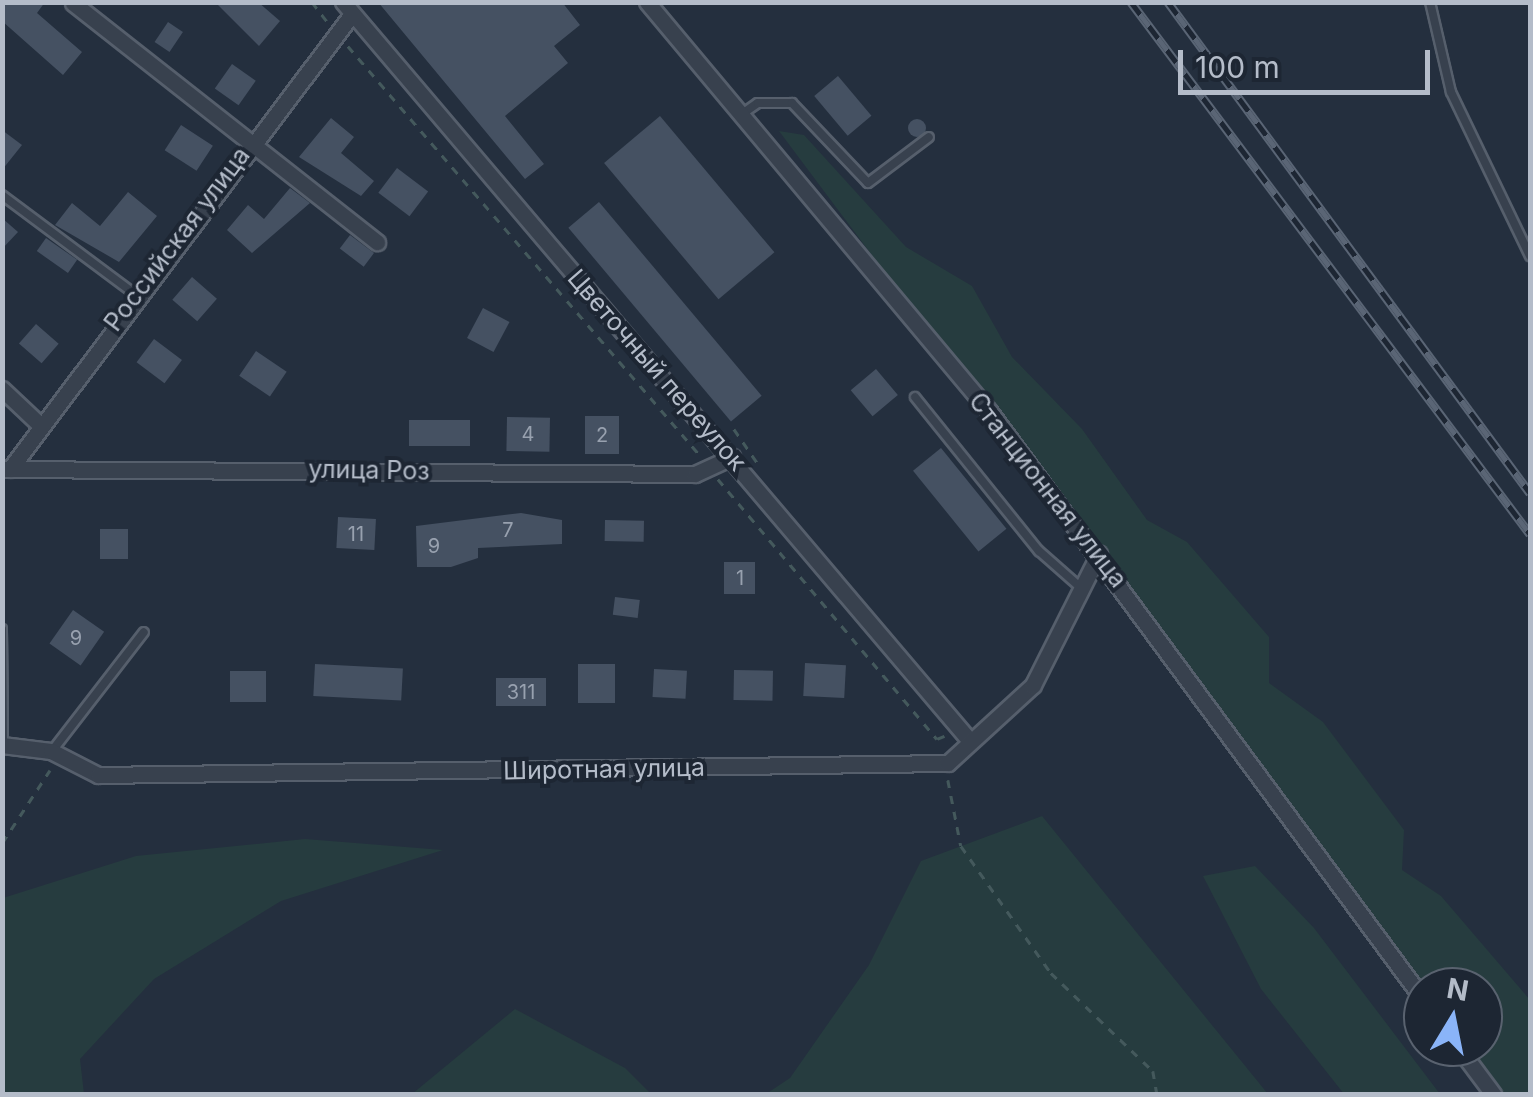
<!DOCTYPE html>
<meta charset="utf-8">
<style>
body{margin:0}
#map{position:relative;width:1533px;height:1097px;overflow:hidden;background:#242f3e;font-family:Inter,sans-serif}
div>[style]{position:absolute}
.green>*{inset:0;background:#263c3f}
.building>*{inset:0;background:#455162;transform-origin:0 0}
.round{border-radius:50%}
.path>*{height:2.5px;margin-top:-1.25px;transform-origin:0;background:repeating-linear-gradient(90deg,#44595c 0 8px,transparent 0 16px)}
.roads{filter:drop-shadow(2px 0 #565f6c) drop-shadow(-2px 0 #565f6c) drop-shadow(0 2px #565f6c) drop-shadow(0 -2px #565f6c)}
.service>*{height:8px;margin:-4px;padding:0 4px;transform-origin:4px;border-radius:4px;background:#38414e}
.minor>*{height:15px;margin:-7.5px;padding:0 7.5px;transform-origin:7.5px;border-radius:7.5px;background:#38414e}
.rail>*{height:9px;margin-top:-4.5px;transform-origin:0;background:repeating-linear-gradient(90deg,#1d2633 0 15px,#5a6575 0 30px);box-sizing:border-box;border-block:2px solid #5a6575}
span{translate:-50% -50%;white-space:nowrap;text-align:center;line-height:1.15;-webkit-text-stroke:8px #1d2633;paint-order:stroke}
.number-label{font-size:20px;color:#98a1af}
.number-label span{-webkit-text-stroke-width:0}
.street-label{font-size:25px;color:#b4bcc9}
.frame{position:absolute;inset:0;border:5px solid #b4bcc9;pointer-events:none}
.north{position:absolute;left:1403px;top:967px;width:100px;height:100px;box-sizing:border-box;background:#1d2633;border:2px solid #59626f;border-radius:50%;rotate:10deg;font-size:28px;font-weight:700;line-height:40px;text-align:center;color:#b4bcc9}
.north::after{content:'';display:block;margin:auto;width:35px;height:45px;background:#8ab4f8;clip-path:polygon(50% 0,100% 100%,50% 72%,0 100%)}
.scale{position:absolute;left:1178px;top:50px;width:252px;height:45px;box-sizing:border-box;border:5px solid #b4bcc9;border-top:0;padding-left:12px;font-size:30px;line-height:35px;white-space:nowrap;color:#b4bcc9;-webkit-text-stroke:8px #1d2633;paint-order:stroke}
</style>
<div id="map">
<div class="green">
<i style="clip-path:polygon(779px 131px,804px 135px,906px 247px,972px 286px,1012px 357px,1082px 429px,1147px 520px,1187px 542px,1269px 637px,1269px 683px,1323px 722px,1404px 830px,1402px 870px,1441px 896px,1530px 1000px,1530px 1094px,1499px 1094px,1464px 1047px,1483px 1047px,1483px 987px,1423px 992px)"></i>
<i style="clip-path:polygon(1042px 816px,1268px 1094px,766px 1094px,790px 1078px,869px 965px,921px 861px)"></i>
<i style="clip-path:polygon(305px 839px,443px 850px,281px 901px,154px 979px,80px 1059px,84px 1094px,3px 1094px,3px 898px,136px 856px)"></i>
<i style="clip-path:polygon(1255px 866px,1314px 928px,1440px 1094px,1344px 1094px,1261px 989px,1203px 876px)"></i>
<i style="clip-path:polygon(515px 1009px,625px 1068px,651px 1094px,412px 1094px)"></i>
</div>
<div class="building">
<i style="clip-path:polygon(2px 2px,45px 2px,37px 13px,82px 52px,63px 75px,2px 21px)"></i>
<i style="clip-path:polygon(215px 2px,258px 2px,280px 21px,259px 46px)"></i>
<i style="clip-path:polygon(378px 2px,562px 2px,580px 25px,554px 46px,568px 63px,505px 116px,544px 164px,525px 179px)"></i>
<i style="left:168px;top:22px;width:18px;height:24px;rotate:34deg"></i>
<i style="left:232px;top:64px;width:29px;height:30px;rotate:35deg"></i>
<i style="left:838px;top:76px;width:52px;height:31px;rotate:50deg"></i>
<i style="left:660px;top:116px;width:178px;height:73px;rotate:50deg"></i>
<i style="clip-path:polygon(331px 118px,354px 137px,341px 153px,374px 181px,361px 196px,299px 157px)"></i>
<i class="round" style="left:908px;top:119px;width:18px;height:18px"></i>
<i style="left:181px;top:125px;width:38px;height:30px;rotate:33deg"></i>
<i style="clip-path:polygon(2px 130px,22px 145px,2px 170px)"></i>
<i style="left:397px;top:168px;width:39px;height:31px;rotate:37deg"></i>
<i style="clip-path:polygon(290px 188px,310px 203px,252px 253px,227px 230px,248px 205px,264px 219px)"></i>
<i style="clip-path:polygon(128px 192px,157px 216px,119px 262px,55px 225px,72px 203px,100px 226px)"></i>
<i style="left:599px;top:202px;width:253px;height:40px;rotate:50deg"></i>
<i style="clip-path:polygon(2px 218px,18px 232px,2px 249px)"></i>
<i style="left:350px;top:235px;width:30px;height:17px;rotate:37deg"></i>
<i style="left:46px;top:238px;width:38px;height:16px;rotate:35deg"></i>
<i style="left:192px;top:277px;width:33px;height:30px;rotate:41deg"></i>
<i style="left:483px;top:308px;width:30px;height:34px;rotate:28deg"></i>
<i style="left:36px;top:324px;width:30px;height:26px;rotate:41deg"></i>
<i style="left:154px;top:339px;width:35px;height:29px;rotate:37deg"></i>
<i style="left:256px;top:351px;width:37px;height:30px;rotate:34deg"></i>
<i style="left:876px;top:369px;width:34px;height:33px;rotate:50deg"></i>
<i style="left:585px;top:416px;width:34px;height:38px"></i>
<i style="left:507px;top:417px;width:43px;height:34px;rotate:1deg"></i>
<i style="left:470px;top:420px;width:26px;height:61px;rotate:90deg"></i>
<i style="left:941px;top:448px;width:104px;height:36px;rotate:51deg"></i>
<i style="clip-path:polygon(521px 513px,562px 520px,562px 544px,478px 548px,478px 558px,451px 567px,417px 567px,416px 526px)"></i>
<i style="left:338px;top:517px;width:38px;height:31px;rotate:3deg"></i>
<i style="left:605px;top:520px;width:39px;height:21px;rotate:1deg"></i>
<i style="left:100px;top:529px;width:28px;height:30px"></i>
<i style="left:724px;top:562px;width:31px;height:32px"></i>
<i style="left:615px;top:597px;width:25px;height:18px;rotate:7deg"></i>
<i style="left:73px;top:610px;width:38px;height:41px;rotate:35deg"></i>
<i style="left:805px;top:663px;width:41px;height:33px;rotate:3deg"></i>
<i style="left:315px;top:664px;width:88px;height:32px;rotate:3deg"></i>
<i style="left:578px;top:664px;width:37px;height:39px"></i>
<i style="left:654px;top:669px;width:33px;height:28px;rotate:3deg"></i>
<i style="left:734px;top:670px;width:39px;height:30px;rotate:1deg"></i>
<i style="left:230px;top:671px;width:36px;height:31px"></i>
<i style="left:496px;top:678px;width:50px;height:28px"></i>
</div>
<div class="path">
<i style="left:312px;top:2px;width:24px;rotate:52deg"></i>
<i style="left:348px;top:46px;width:537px;rotate:49.31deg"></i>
<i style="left:734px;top:429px;width:47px;rotate:55.3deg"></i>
<i style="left:718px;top:479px;width:340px;rotate:49.9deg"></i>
<i style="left:937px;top:739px;width:8px;rotate:-23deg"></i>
<i style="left:948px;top:780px;width:67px;rotate:78.9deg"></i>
<i style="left:961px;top:846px;width:156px;rotate:54.7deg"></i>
<i style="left:1051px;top:973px;width:141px;rotate:43.9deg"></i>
<i style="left:1153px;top:1071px;width:23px;rotate:80deg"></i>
<i style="left:2px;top:843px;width:87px;rotate:-56.7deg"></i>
</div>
<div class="roads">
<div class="service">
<i style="left:1430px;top:2px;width:92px;rotate:76.9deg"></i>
<i style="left:1451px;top:92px;width:182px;rotate:64.3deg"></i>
<i style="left:742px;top:114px;width:19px;rotate:-35deg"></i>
<i style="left:758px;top:103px;width:34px"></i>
<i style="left:792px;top:103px;width:110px;rotate:46.5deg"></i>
<i style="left:868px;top:183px;width:76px;rotate:-37deg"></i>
<i style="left:2px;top:195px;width:166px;rotate:36.7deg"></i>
<i style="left:915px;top:397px;width:198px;rotate:51.2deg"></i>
<i style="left:1039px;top:551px;width:55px;rotate:41.3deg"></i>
<i style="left:2px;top:629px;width:116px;rotate:89.5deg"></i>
<i style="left:52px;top:751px;width:150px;rotate:-52.3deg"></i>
</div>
<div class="minor">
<i style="left:343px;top:2px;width:968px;rotate:49.69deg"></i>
<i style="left:647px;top:2px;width:533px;rotate:50.1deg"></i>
<i style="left:989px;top:411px;width:731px;rotate:53.57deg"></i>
<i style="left:73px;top:3px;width:387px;rotate:38.2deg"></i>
<i style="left:2px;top:389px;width:50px;rotate:43.4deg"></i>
<i style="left:2px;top:469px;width:693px;rotate:0.41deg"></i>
<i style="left:695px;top:474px;width:41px;rotate:-24.7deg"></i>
<i style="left:10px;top:469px;width:569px;rotate:-53.07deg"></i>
<i style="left:2px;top:745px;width:49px;rotate:7deg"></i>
<i style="left:51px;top:751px;width:53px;rotate:27.1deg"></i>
<i style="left:98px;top:775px;width:850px;rotate:-0.81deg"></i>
<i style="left:948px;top:763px;width:115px;rotate:-42.5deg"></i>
<i style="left:1033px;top:685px;width:147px;rotate:-63.3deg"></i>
<i style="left:1458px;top:1047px;width:59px;rotate:53.3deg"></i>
</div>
</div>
<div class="rail">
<i style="left:1131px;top:2px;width:665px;rotate:53.13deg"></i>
<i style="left:1168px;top:2px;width:610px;rotate:53.6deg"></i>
</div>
<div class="number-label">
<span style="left:528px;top:434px">4</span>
<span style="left:602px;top:435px">2</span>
<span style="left:508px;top:530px">7</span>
<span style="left:356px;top:534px">11</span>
<span style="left:434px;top:546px">9</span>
<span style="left:740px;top:578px">1</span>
<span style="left:76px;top:638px">9</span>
<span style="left:521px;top:692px">311</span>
</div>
<div class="street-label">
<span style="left:177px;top:239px;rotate:-53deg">Российская улица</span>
<span style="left:657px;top:370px;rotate:49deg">Цветочный переулок</span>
<span style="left:369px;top:470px;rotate:1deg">улица Роз</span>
<span style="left:1048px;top:490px;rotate:52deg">Станционная улица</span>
<span style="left:604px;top:769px;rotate:-1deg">Широтная улица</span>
</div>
<div class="frame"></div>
<div class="north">N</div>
<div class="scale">100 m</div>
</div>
